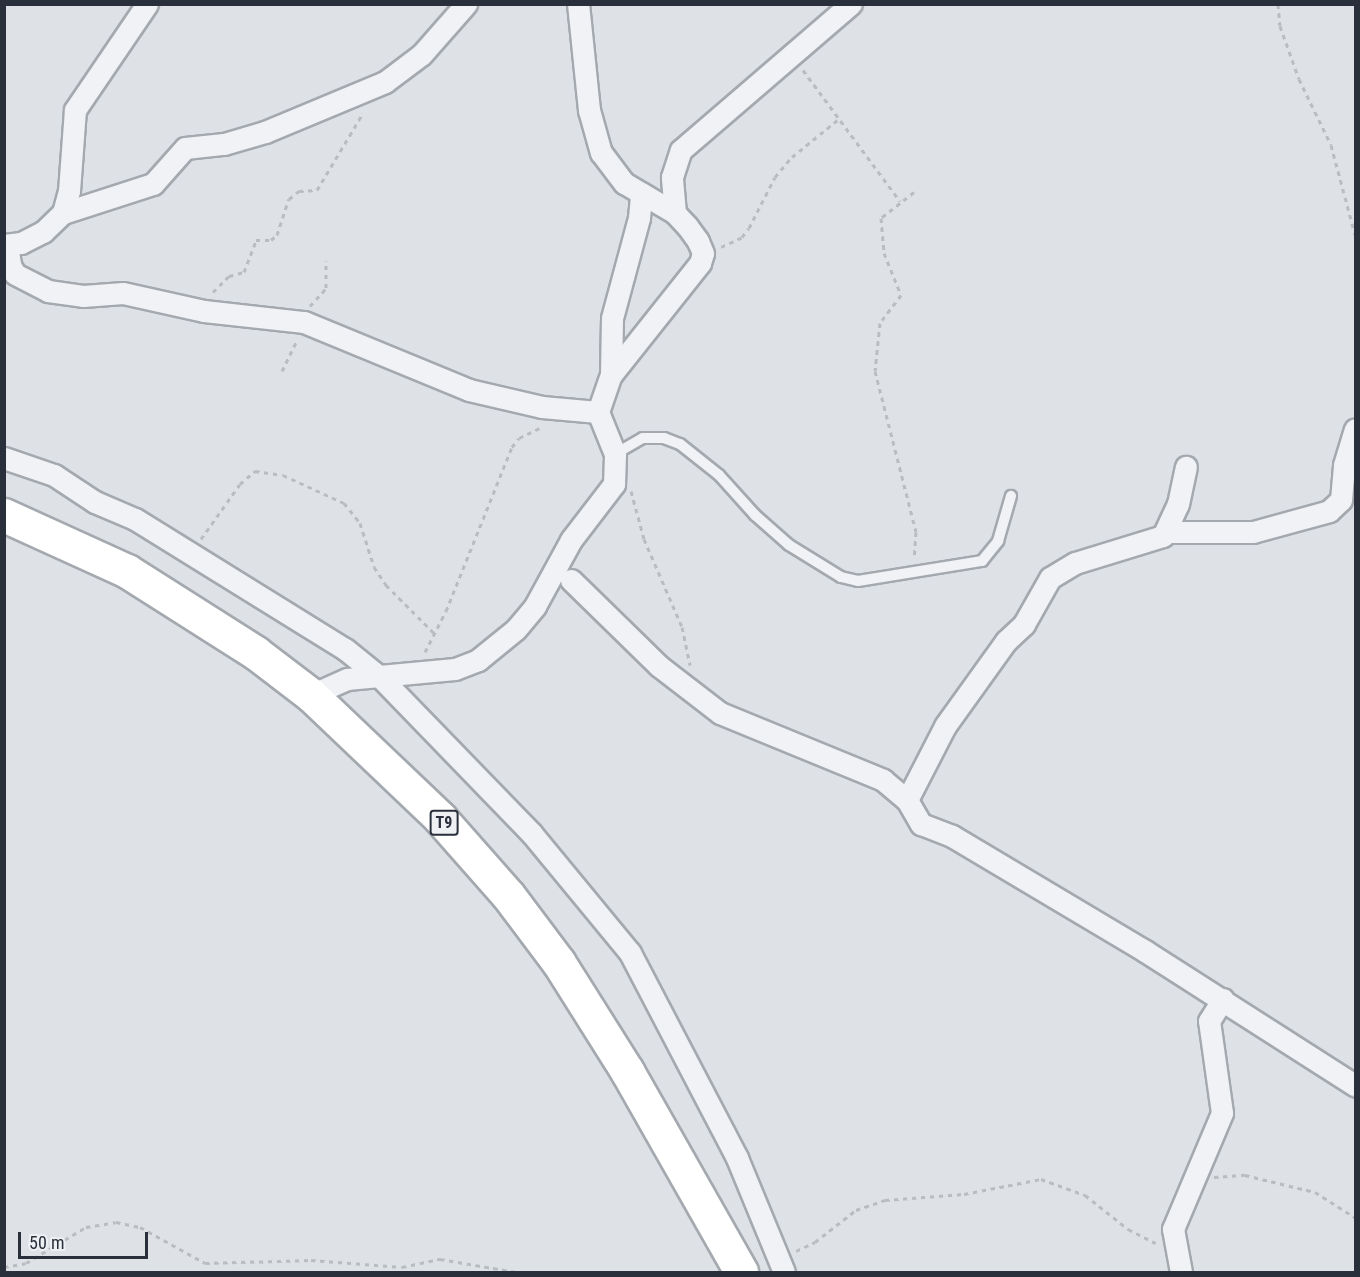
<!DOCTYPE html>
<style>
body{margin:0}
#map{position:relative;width:1360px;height:1277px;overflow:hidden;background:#dee2e6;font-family:"Roboto Condensed",sans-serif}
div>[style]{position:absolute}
.path>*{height:3px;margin-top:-1.5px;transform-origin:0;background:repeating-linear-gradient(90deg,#b9bcc1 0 4.5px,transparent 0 9px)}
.roads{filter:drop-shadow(2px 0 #a4a9af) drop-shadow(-2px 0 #a4a9af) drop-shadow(0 2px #a4a9af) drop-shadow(0 -2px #a4a9af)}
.service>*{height:10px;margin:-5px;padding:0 5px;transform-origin:5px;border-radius:5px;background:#f1f2f5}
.minor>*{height:21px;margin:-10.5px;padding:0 10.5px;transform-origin:10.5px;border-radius:10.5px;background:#f1f2f5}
.trunk>*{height:33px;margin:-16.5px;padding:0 16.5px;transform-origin:16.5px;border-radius:16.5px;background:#fff}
span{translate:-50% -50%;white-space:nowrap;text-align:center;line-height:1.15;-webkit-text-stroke:4.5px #eef0f4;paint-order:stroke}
.shield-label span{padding:2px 4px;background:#eef0f4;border:2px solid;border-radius:4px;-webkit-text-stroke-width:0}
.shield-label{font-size:16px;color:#29303b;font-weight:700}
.frame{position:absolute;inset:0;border:6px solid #29303b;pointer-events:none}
.scale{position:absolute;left:18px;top:1232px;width:130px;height:27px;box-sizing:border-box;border:3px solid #29303b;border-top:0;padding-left:8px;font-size:18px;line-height:21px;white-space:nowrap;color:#29303b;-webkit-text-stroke:4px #eef0f4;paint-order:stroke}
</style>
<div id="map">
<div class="path">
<i style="left:1278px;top:4px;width:22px;rotate:85deg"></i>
<i style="left:1280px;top:26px;width:56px;rotate:70.3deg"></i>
<i style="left:1299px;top:79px;width:73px;rotate:64.1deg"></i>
<i style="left:1331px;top:145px;width:96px;rotate:75deg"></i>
<i style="left:803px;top:70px;width:163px;rotate:53.5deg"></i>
<i style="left:914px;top:192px;width:42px;rotate:141.8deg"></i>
<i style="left:881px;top:218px;width:35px;rotate:85deg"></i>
<i style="left:884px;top:253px;width:45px;rotate:68deg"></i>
<i style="left:901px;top:295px;width:35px;rotate:127deg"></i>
<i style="left:880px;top:323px;width:48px;rotate:95.9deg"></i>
<i style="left:875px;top:371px;width:166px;rotate:75.7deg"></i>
<i style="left:916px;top:532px;width:26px;rotate:94deg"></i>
<i style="left:721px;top:247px;width:23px;rotate:-25deg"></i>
<i style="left:742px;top:237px;width:11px;rotate:-52deg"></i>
<i style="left:749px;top:228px;width:57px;rotate:-63deg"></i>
<i style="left:775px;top:177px;width:26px;rotate:-50deg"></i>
<i style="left:792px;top:157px;width:62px;rotate:-39.1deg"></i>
<i style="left:213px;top:292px;width:23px;rotate:-45deg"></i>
<i style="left:229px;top:276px;width:16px;rotate:-15deg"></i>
<i style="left:244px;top:272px;width:34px;rotate:-69deg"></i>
<i style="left:256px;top:240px;width:15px"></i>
<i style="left:271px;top:240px;width:8px;rotate:-40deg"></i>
<i style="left:277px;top:235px;width:38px;rotate:-72deg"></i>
<i style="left:289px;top:199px;width:13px;rotate:-39deg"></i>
<i style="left:299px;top:191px;width:18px;rotate:-3deg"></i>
<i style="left:317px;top:190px;width:90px;rotate:-59.1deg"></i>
<i style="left:310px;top:306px;width:24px;rotate:-48deg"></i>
<i style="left:326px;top:288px;width:27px;rotate:-90deg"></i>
<i style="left:282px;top:371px;width:34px;rotate:-64deg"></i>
<i style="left:631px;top:491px;width:50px;rotate:74.8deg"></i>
<i style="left:644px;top:539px;width:96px;rotate:66.6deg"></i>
<i style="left:682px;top:627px;width:39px;rotate:78deg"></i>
<i style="left:201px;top:539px;width:67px;rotate:-54.7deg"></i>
<i style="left:240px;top:484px;width:20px;rotate:-41deg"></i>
<i style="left:255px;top:471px;width:28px;rotate:8deg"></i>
<i style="left:283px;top:475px;width:67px;rotate:24.7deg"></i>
<i style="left:344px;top:503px;width:26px;rotate:51deg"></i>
<i style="left:360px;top:523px;width:46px;rotate:72.3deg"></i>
<i style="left:374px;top:567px;width:22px;rotate:56deg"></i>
<i style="left:386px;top:585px;width:69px;rotate:45deg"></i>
<i style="left:425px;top:652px;width:46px;rotate:-62.9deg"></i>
<i style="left:446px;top:611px;width:177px;rotate:-68.1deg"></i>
<i style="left:512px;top:447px;width:11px;rotate:-52deg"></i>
<i style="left:519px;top:438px;width:25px;rotate:-26deg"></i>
<i style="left:1214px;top:1177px;width:31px;rotate:-4deg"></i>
<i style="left:1245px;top:1175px;width:72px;rotate:13.7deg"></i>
<i style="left:1315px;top:1192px;width:49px;rotate:32.4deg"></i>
<i style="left:796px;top:1251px;width:21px;rotate:-25deg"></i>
<i style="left:815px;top:1242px;width:52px;rotate:-38deg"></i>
<i style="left:856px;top:1210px;width:31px;rotate:-19deg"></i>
<i style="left:885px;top:1200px;width:79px;rotate:-4.3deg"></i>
<i style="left:964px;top:1194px;width:78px;rotate:-11deg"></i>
<i style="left:1041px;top:1179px;width:47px;rotate:20deg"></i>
<i style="left:1085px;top:1195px;width:55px;rotate:38.3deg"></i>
<i style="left:1128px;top:1229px;width:31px;rotate:27deg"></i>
<i style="left:4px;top:1267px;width:22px;rotate:-10deg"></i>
<i style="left:26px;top:1263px;width:70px;rotate:-31deg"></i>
<i style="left:86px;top:1227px;width:30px;rotate:-9deg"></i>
<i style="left:116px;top:1222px;width:25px;rotate:12deg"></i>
<i style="left:140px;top:1227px;width:74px;rotate:29deg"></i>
<i style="left:205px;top:1263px;width:106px;rotate:-1.6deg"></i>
<i style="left:311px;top:1260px;width:91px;rotate:4.4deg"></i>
<i style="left:402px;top:1267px;width:39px;rotate:-12deg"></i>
<i style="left:440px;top:1259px;width:77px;rotate:9.7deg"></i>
</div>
<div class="roads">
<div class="service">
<i style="left:615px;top:454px;width:32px;rotate:-30deg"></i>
<i style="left:643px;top:438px;width:21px"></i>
<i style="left:664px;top:438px;width:17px;rotate:21deg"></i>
<i style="left:680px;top:444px;width:50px;rotate:38.5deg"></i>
<i style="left:719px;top:475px;width:54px;rotate:48deg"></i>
<i style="left:755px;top:515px;width:45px;rotate:41.4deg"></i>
<i style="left:789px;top:545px;width:61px;rotate:31.6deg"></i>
<i style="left:841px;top:577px;width:17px;rotate:13deg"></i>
<i style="left:858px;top:581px;width:126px;rotate:-9.2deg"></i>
<i style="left:982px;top:561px;width:26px;rotate:-51deg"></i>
<i style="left:998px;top:541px;width:47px;rotate:-73.9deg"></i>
</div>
<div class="minor">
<i style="left:63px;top:213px;width:95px;rotate:-17.9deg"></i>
<i style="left:153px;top:184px;width:48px;rotate:-48.4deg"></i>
<i style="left:185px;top:148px;width:39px;rotate:-6deg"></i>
<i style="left:224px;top:144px;width:43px;rotate:-16.3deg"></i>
<i style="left:265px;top:132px;width:130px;rotate:-22.6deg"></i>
<i style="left:385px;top:82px;width:46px;rotate:-37.1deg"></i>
<i style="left:422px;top:54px;width:67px;rotate:-48.7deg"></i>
<i style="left:675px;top:213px;width:36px;rotate:-95deg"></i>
<i style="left:672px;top:177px;width:28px;rotate:-72deg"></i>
<i style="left:681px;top:150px;width:224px;rotate:-40.7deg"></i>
<i style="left:4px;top:245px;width:17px;rotate:-7deg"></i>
<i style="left:21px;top:243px;width:25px;rotate:-27deg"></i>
<i style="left:43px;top:232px;width:28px;rotate:-44deg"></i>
<i style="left:63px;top:213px;width:23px;rotate:-75deg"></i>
<i style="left:69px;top:191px;width:81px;rotate:-85.8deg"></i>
<i style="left:75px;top:110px;width:128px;rotate:-55.8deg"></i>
<i style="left:7px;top:245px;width:20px;rotate:81deg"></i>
<i style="left:10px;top:265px;width:10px;rotate:61deg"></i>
<i style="left:15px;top:274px;width:37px;rotate:27deg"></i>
<i style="left:48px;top:291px;width:35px;rotate:8deg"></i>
<i style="left:83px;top:296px;width:40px;rotate:-4.3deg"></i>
<i style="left:123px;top:293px;width:83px;rotate:12.5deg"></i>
<i style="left:204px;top:311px;width:101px;rotate:6.3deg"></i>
<i style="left:304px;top:322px;width:178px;rotate:22.4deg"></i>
<i style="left:469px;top:390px;width:75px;rotate:13.1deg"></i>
<i style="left:542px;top:407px;width:56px;rotate:5.1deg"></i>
<i style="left:611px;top:375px;width:57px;rotate:-89deg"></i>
<i style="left:612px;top:318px;width:104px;rotate:-74.9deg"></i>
<i style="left:639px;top:218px;width:25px;rotate:-85deg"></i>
<i style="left:4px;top:458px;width:53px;rotate:18.8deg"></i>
<i style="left:54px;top:475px;width:49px;rotate:33.4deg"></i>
<i style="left:95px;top:502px;width:43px;rotate:23deg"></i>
<i style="left:135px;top:519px;width:247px;rotate:31.8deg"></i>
<i style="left:345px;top:649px;width:46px;rotate:38.9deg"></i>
<i style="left:381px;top:678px;width:217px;rotate:45.9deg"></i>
<i style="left:532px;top:834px;width:154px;rotate:50.5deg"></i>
<i style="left:630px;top:953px;width:231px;rotate:62.4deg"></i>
<i style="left:737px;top:1158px;width:123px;rotate:67.6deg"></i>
<i style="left:1167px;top:532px;width:86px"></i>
<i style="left:1253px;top:532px;width:79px;rotate:-15.4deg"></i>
<i style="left:1329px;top:511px;width:16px;rotate:-43deg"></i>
<i style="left:1341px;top:500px;width:35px;rotate:-85deg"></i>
<i style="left:1344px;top:465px;width:37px;rotate:-73deg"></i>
<i style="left:571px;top:580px;width:123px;rotate:44.3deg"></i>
<i style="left:659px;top:666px;width:77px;rotate:37.6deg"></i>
<i style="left:720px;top:713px;width:176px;rotate:22.3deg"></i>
<i style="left:883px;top:780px;width:31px;rotate:40deg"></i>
<i style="left:907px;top:800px;width:28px;rotate:60deg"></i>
<i style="left:921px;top:824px;width:33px;rotate:21deg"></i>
<i style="left:952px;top:836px;width:225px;rotate:30.8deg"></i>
<i style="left:1145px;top:951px;width:250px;rotate:32.6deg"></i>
<i style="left:311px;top:695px;width:39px;rotate:-24deg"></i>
<i style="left:347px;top:679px;width:108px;rotate:-5.3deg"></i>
<i style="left:455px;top:669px;width:25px;rotate:-21deg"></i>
<i style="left:478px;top:660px;width:49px;rotate:-39.2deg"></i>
<i style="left:516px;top:629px;width:30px;rotate:-50deg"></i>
<i style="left:535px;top:606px;width:75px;rotate:-61.4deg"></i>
<i style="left:571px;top:540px;width:71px;rotate:-52.5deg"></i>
<i style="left:614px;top:484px;width:30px;rotate:-88deg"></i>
<i style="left:615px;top:454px;width:45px;rotate:-112deg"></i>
<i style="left:598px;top:412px;width:39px;rotate:-71deg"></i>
<i style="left:611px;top:375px;width:143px;rotate:-51.5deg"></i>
<i style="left:700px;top:263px;width:10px;rotate:-73deg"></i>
<i style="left:703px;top:253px;width:13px;rotate:-113deg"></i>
<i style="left:698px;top:241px;width:19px;rotate:-126deg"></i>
<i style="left:687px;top:226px;width:18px;rotate:-133deg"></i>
<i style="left:675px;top:213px;width:59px;rotate:-149.5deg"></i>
<i style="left:624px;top:183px;width:38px;rotate:-127deg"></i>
<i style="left:601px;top:153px;width:45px;rotate:-105.6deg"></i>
<i style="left:589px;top:110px;width:107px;rotate:-95.9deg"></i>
<i style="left:907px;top:800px;width:83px;rotate:-62.8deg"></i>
<i style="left:945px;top:726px;width:105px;rotate:-54.3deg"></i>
<i style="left:1006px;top:641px;width:25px;rotate:-43deg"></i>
<i style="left:1024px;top:624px;width:53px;rotate:-60.5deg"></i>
<i style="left:1050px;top:578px;width:29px;rotate:-31deg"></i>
<i style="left:1075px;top:563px;width:92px;rotate:-17.1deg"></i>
<i style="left:1163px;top:536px;width:35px;rotate:-65deg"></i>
<i style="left:1178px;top:504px;width:38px;rotate:-78deg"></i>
<i style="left:1181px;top:1272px;width:44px;rotate:-100.5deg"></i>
<i style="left:1173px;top:1229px;width:126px;rotate:-67.1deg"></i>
<i style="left:1222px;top:1113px;width:93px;rotate:-98deg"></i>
<i style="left:1209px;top:1021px;width:26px;rotate:-58deg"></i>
</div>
<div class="trunk">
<i style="left:4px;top:515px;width:135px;rotate:24.5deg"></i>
<i style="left:127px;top:571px;width:153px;rotate:32.4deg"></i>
<i style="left:256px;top:653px;width:69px;rotate:37.4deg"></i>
<i style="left:311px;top:695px;width:178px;rotate:43.6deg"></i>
<i style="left:440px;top:818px;width:103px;rotate:48.6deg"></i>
<i style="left:508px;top:895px;width:85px;rotate:53.1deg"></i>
<i style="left:559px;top:963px;width:128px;rotate:57.8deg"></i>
<i style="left:627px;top:1071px;width:231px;rotate:60.4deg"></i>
</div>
</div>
<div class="shield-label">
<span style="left:444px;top:823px">T9</span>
</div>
<div class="frame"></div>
<div class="scale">50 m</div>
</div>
